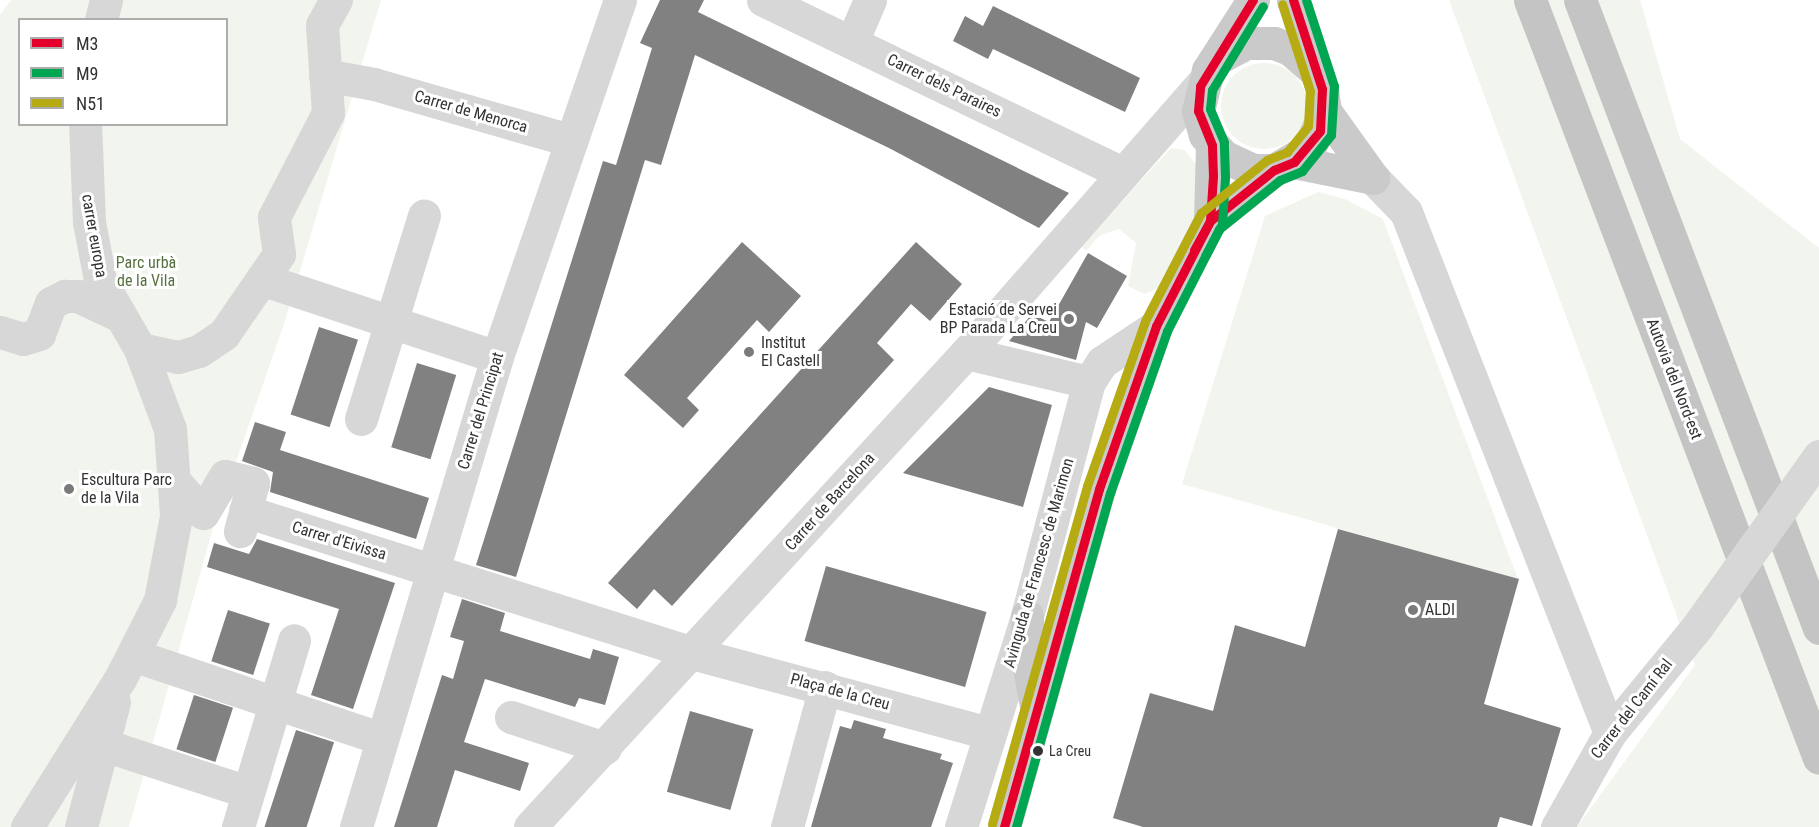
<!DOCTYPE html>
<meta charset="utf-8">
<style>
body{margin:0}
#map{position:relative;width:1819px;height:827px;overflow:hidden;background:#fff;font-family:"Roboto Condensed",sans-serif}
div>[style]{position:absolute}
.green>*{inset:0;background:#f1f5ed}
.round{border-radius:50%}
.building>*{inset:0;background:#818181;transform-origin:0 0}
.minor>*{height:33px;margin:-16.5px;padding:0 16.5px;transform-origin:16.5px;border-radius:16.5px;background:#d7d7d7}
.major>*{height:33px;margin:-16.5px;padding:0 16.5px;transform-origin:16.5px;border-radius:16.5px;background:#cacaca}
.highway>*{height:33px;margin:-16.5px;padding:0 16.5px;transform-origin:16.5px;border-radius:16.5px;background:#c4c4c4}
.minor-bridge>*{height:33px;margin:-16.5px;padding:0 16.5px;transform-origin:16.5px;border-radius:16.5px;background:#d7d7d7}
.bus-1>*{height:9px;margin:-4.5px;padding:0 4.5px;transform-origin:4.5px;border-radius:4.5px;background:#e4002b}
.bus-2>*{height:9px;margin:-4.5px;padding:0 4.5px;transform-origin:4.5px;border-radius:4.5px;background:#00a651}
.bus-3>*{height:9px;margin:-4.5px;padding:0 4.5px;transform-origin:4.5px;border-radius:4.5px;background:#b6ab12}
.dots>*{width:16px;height:16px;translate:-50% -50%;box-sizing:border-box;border:3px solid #fff;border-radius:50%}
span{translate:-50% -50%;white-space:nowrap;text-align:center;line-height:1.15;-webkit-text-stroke:6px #fff;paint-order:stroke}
.bus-label{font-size:14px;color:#333}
.left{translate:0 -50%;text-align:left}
.street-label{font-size:16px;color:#333}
.park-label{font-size:16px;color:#56703f}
.poi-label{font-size:16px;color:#333}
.right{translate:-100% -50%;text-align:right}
.legend{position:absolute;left:18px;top:18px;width:210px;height:108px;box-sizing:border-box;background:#fff;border:2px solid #adadad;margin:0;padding:8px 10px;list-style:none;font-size:18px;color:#333}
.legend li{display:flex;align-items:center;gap:12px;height:30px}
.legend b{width:30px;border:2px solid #adadad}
</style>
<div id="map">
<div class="green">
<i style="clip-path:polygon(evenodd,11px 0,381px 0,285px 321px,213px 528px,129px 827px,0 827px,0 15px,11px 0,20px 20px,226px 20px,226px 124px,20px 124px,20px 20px)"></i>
<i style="clip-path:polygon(1449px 0,1640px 0,1680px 139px,1819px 248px,1819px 827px,1577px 827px,1695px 665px)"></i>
<i class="round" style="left:1221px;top:63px;width:86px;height:86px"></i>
<i style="clip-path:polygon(1171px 148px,1184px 150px,1196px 164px,1201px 194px,1193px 225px,1162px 286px,1145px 294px,1128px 286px,1136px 243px,1119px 229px,1099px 236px,1086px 251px,1081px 246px)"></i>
<i style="clip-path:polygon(1318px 192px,1345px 199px,1383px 219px,1518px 579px,1182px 484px,1265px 216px)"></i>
</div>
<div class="building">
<i style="clip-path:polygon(660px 0,704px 0,698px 12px,1069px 193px,1039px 228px,889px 148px,695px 55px,661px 165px,645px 160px,516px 577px,476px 565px,603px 161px,616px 165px,652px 48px,640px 43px)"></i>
<i style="clip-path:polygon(993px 6px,1140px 78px,1125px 112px,993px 49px,988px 59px,953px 41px,965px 16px,983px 26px)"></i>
<i style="clip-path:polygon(742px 242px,801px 296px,769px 332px,757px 320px,687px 398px,699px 410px,683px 428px,624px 375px)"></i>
<i style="clip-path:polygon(916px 242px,962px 284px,930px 321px,911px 304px,877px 343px,894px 360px,672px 606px,654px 589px,637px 609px,608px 583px)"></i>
<i style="clip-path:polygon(1088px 253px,1127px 276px,1097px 328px,1086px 322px,1076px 360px,1009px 341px,1032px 314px,1049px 322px)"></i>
<i style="left:319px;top:327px;width:41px;height:92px;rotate:18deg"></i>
<i style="left:417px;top:363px;width:41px;height:88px;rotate:17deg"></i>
<i style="clip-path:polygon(989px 387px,1052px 405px,1023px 507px,903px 473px)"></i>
<i style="clip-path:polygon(255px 422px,286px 432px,280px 450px,429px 498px,416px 539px,270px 492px,273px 472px,242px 461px)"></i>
<i style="clip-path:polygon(1338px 529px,1519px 579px,1484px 704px,1561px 728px,1532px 826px,1500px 817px,1497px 827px,1143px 827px,1113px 818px,1150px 693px,1213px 711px,1235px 625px,1305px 647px)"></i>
<i style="clip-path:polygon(257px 539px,395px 583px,353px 709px,311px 695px,339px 609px,207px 567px,214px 543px,249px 554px)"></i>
<i style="left:826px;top:566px;width:167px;height:78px;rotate:16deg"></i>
<i style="clip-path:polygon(462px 599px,505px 613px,500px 631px,590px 659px,593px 649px,619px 657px,605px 705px,579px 698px,575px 707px,485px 679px,464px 742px,529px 763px,520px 791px,455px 770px,437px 827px,394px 827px,442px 675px,453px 679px,464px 641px,450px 637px)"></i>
<i style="left:228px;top:610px;width:44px;height:54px;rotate:18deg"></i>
<i style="left:194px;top:695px;width:41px;height:57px;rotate:18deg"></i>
<i style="left:690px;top:711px;width:66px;height:84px;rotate:16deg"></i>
<i style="clip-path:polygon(854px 720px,886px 729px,883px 738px,942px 754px,940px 759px,953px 763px,931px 827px,811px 827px,840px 726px,851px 729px)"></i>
<i style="left:296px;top:730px;width:40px;height:102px;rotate:18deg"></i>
</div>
<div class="minor">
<i style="left:763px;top:0;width:399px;rotate:25.7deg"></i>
<i style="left:101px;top:20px;width:21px;rotate:-76deg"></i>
<i style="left:852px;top:42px;width:46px;rotate:-66.8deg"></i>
<i style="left:325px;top:75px;width:50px;rotate:10.4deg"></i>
<i style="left:374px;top:84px;width:203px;rotate:16deg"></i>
<i style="left:1373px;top:178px;width:47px;rotate:45.9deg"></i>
<i style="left:1406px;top:212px;width:560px;rotate:68.62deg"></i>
<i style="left:264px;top:280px;width:245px;rotate:18.3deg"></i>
<i style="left:0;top:332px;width:24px;rotate:17deg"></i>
<i style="left:23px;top:339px;width:17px;rotate:-17deg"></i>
<i style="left:39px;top:334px;width:33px;rotate:-69deg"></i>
<i style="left:51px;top:303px;width:16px;rotate:-27deg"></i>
<i style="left:65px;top:296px;width:13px"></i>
<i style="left:78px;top:296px;width:44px;rotate:25.4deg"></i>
<i style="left:140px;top:349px;width:39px;rotate:12deg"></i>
<i style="left:178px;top:357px;width:22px;rotate:-16deg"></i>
<i style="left:199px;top:351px;width:30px;rotate:-34deg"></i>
<i style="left:224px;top:334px;width:97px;rotate:-55.5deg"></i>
<i style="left:279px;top:254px;width:37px;rotate:-98deg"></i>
<i style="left:274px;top:217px;width:117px;rotate:-62.6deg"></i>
<i style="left:328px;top:113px;width:88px;rotate:-93.9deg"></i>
<i style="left:322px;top:25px;width:29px;rotate:-61deg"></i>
<i style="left:966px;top:353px;width:126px;rotate:13.3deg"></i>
<i style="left:361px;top:419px;width:213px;rotate:-72.8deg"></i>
<i style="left:176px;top:483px;width:40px;rotate:48deg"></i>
<i style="left:203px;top:513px;width:43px;rotate:-59.3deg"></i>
<i style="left:225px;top:476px;width:29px;rotate:14deg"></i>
<i style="left:253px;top:483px;width:50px;rotate:105.2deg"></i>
<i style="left:245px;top:511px;width:469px;rotate:17.6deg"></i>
<i style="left:692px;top:653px;width:307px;rotate:15.1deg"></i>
<i style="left:133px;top:655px;width:263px;rotate:18.6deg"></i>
<i style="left:511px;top:717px;width:99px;rotate:18.3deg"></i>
<i style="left:104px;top:745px;width:151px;rotate:18.1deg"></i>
<i style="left:27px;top:827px;width:175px;rotate:-57.9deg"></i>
<i style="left:120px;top:679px;width:89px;rotate:-63.1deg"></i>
<i style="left:160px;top:600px;width:86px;rotate:-79.2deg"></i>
<i style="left:176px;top:516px;width:87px;rotate:-93.9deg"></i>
<i style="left:170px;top:429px;width:85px;rotate:-110.6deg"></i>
<i style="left:140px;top:349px;width:80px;rotate:-120.1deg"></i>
<i style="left:100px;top:280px;width:59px;rotate:-100.7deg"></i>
<i style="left:89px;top:222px;width:98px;rotate:-92.3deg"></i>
<i style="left:81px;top:827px;width:129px;rotate:-75.2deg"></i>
<i style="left:238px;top:827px;width:195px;rotate:-73.3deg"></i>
<i style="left:356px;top:827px;width:491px;rotate:-73.3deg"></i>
<i style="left:497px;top:357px;width:378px;rotate:-71deg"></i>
<i style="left:530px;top:827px;width:644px;rotate:-47.39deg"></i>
<i style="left:966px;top:353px;width:355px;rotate:-48.8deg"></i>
<i style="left:787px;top:827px;width:145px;rotate:-74.8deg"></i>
<i style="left:961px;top:827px;width:221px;rotate:-72.6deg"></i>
<i style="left:1027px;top:616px;width:242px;rotate:-75.2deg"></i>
<i style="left:1089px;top:382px;width:24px;rotate:-57deg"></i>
<i style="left:1102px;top:362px;width:65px;rotate:-33.7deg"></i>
<i style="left:1557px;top:827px;width:108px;rotate:-60.6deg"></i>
<i style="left:1610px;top:733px;width:137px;rotate:-50.6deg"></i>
</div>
<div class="major">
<i style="left:1253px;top:0;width:83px;rotate:122.7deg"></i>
<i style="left:1208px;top:70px;width:42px;rotate:103.7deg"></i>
<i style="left:1198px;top:111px;width:25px;rotate:74deg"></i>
<i style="left:1205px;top:135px;width:28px;rotate:49deg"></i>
<i style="left:1223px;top:156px;width:33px;rotate:25deg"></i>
<i style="left:1253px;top:170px;width:21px"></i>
<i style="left:1274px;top:170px;width:41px;rotate:-31deg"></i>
<i style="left:1309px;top:149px;width:41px;rotate:-67.2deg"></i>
<i style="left:1325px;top:111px;width:22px;rotate:-98deg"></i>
<i style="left:1322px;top:89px;width:94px;rotate:-108deg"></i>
<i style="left:1220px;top:57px;width:30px;rotate:-28deg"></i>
<i style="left:1246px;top:43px;width:28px"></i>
<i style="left:1274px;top:43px;width:17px;rotate:21deg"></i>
<i style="left:1290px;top:49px;width:32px;rotate:41deg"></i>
<i style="left:1325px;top:111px;width:82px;rotate:54.4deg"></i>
<i style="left:1294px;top:162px;width:81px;rotate:11.4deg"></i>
<i style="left:1210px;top:221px;width:76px;rotate:-88.5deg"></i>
<i style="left:1027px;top:616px;width:40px;rotate:90deg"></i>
<i style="left:1027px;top:656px;width:51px;rotate:79.8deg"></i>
<i style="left:1004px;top:827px;width:351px;rotate:-74.3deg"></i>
<i style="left:1099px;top:489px;width:173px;rotate:-70.7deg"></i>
<i style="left:1156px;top:326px;width:118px;rotate:-62.8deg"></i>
<i style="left:1210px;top:221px;width:82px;rotate:-38.6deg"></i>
</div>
<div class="highway">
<i style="left:1530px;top:0;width:811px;rotate:69.13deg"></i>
<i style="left:1580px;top:0;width:672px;rotate:69.16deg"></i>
</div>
<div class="minor-bridge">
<i style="left:1697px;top:627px;width:210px;rotate:-54.5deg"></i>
</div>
<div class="bus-1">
<i style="left:1194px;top:250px;width:33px;rotate:-61deg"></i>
<i style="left:1210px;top:221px;width:45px;rotate:-86.2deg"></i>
<i style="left:1213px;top:176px;width:31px;rotate:-92deg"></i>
<i style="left:1212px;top:145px;width:37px;rotate:-112deg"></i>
<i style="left:1198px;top:111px;width:25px;rotate:-85deg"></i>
<i style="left:1200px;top:86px;width:101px;rotate:-58.4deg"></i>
<i style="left:1004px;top:827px;width:351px;rotate:-74.3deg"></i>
<i style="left:1099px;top:489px;width:173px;rotate:-70.7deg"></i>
<i style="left:1156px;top:326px;width:118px;rotate:-62.8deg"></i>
<i style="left:1210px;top:221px;width:82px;rotate:-38.6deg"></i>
<i style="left:1274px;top:170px;width:22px;rotate:-22deg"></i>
<i style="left:1294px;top:162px;width:40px;rotate:-50deg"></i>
<i style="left:1320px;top:131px;width:42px;rotate:-87.3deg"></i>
<i style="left:1322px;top:89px;width:94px;rotate:-108deg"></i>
</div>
<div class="bus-2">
<i style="left:1205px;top:256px;width:36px;rotate:-62deg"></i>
<i style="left:1222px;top:224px;width:47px;rotate:-86.3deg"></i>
<i style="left:1225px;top:177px;width:35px;rotate:-92deg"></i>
<i style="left:1224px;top:142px;width:36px;rotate:-113deg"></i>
<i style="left:1210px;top:109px;width:19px;rotate:-84deg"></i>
<i style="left:1212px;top:90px;width:98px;rotate:-58.7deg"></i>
<i style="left:1016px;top:827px;width:347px;rotate:-74.3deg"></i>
<i style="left:1110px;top:493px;width:172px;rotate:-70.6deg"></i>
<i style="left:1167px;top:331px;width:114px;rotate:-63deg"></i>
<i style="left:1219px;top:229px;width:78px;rotate:-38.8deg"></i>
<i style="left:1280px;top:180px;width:24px;rotate:-22deg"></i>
<i style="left:1302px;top:171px;width:46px;rotate:-51.1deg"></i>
<i style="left:1331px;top:135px;width:49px;rotate:-86.5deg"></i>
<i style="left:1334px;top:86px;width:90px;rotate:-108deg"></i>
</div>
<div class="bus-3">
<i style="left:992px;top:824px;width:351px;rotate:-74.3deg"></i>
<i style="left:1087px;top:486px;width:175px;rotate:-70.6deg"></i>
<i style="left:1145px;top:321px;width:122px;rotate:-62.6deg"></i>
<i style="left:1201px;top:213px;width:85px;rotate:-38.8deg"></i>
<i style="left:1267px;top:160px;width:22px;rotate:-22deg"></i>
<i style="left:1287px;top:152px;width:33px;rotate:-51deg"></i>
<i style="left:1308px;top:126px;width:35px;rotate:-87deg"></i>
<i style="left:1310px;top:91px;width:91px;rotate:-107.8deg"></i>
</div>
<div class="dots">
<i style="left:1069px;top:319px;background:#7a7a7a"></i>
<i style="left:749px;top:352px;background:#7a7a7a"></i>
<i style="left:69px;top:489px;background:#7a7a7a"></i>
<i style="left:1413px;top:610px;background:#7a7a7a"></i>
<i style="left:1038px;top:751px;background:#333"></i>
</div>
<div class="bus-label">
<span class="left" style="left:1049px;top:751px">La Creu</span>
</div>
<div class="street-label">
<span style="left:944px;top:86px;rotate:26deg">Carrer dels Paraires</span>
<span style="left:471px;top:112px;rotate:16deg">Carrer de Menorca</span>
<span style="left:94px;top:236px;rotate:80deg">carrer europa</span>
<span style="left:1674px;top:379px;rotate:69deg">Autovia del Nord-est</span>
<span style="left:481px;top:411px;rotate:-73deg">Carrer del Principat</span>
<span style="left:830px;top:502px;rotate:-48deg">Carrer de Barcelona</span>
<span style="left:339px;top:541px;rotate:17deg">Carrer d'Eivissa</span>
<span style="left:1039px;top:563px;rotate:-74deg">Avinguda de Francesc de Marimon</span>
<span style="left:840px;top:692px;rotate:15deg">Plaça de la Creu</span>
<span style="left:1632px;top:709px;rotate:-52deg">Carrer del Camí Ral</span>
</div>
<div class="park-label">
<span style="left:146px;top:272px">Parc urbà<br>de la Vila</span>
</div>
<div class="poi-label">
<span class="right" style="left:1057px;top:319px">Estació de Servei<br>BP Parada La Creu</span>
<span class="left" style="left:761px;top:352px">Institut<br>El Castell</span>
<span class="left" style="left:81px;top:489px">Escultura Parc<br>de la Vila</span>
<span class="left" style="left:1425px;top:610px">ALDI</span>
</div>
<ul class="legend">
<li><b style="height:8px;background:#e4002b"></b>M3</li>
<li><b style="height:8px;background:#00a651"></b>M9</li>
<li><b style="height:8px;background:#b6ab12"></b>N51</li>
</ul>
</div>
